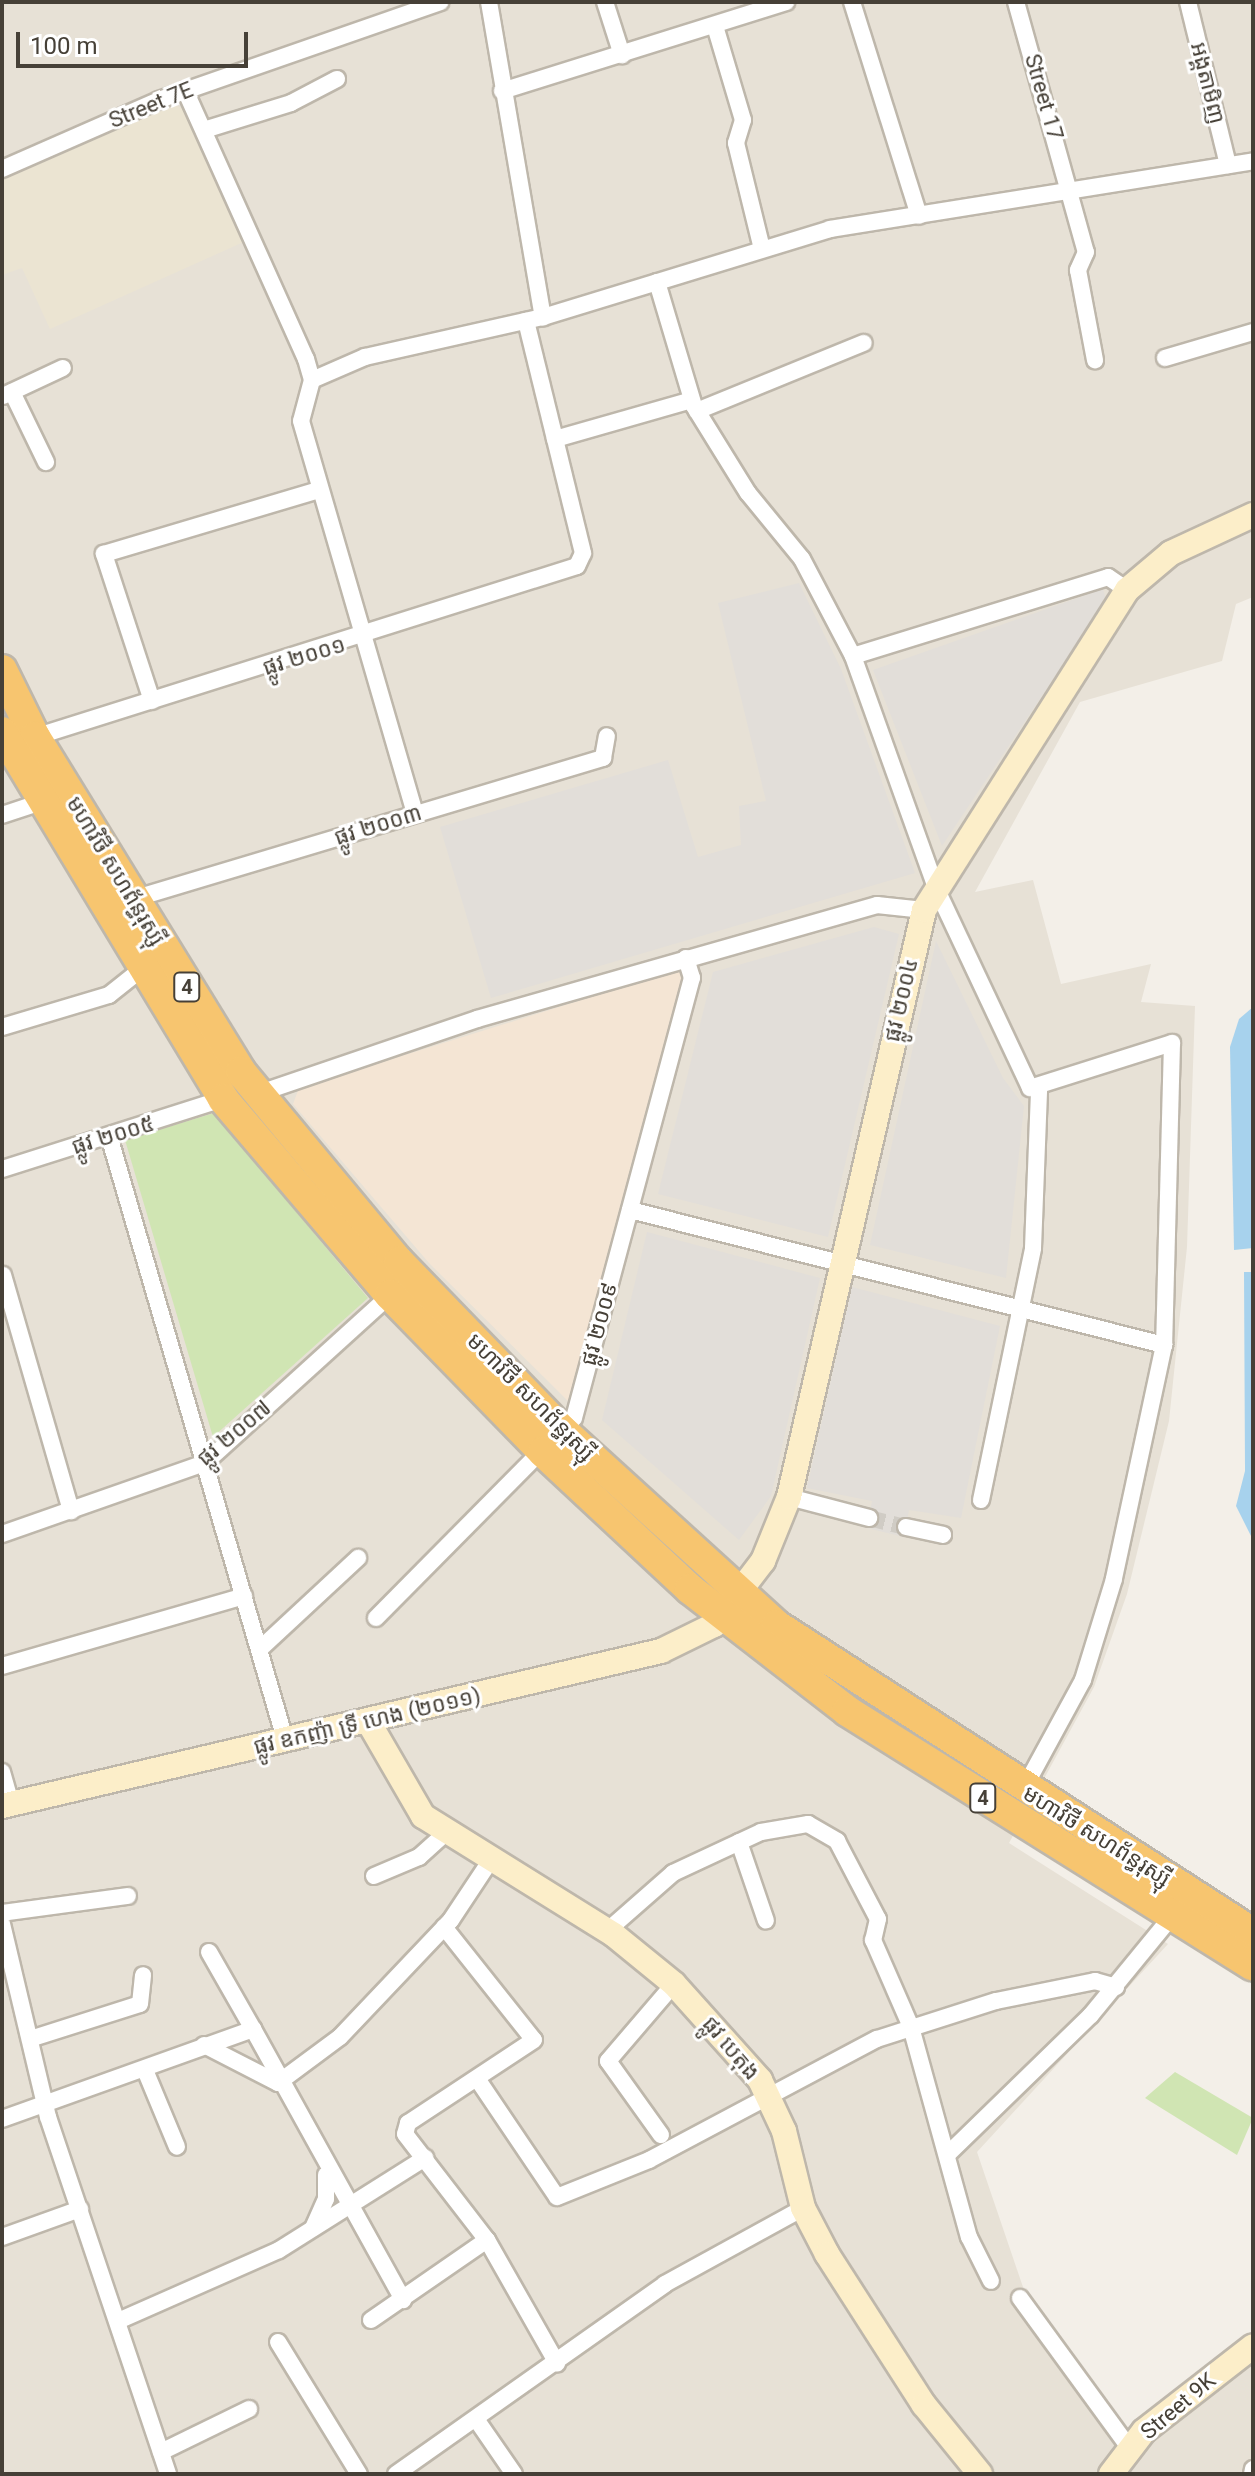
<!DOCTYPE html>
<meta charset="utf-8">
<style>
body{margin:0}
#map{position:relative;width:1255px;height:2476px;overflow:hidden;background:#f3efe8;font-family:Roboto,"Noto Sans Khmer",sans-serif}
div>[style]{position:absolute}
.residential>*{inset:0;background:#e7e1d6}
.commercial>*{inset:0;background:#f4e5d4}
.industrial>*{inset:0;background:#e2ded9}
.education>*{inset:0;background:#ebe4d2}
.green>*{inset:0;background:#d0e5b3}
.water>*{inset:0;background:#a7d2ed}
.street-tunnel>*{height:16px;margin-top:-8px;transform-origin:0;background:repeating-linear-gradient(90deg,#d0ccc5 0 16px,transparent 0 24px)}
.roads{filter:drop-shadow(2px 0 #beb7ab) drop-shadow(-2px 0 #beb7ab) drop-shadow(0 2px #beb7ab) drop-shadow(0 -2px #beb7ab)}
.street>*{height:16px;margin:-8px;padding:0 8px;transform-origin:8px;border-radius:8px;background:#fff}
.secondary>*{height:24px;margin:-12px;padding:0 12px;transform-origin:12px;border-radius:12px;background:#fceec9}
.highway>*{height:30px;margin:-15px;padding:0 15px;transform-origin:15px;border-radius:15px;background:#f7c56f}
span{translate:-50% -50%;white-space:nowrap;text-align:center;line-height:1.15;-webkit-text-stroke:6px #fff;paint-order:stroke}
.shield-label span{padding:2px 6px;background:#fff;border:2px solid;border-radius:6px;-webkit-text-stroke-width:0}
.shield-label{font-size:20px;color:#464037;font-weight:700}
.street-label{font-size:22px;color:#464037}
.frame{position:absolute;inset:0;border:4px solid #464037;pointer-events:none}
.scale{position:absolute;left:16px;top:32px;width:232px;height:36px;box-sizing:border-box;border:4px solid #464037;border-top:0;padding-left:10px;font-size:24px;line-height:28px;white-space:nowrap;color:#464037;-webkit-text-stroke:6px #fff;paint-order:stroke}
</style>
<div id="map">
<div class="residential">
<i style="clip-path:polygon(2px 2px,1253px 2px,1253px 597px,1236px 604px,1222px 661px,1080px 702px,975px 892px,1033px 880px,1061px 984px,1151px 964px,1141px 1002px,1195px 1006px,1187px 1247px,1169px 1421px,1127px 1594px,1094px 1687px,1009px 1843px,1168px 1944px,977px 2152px,1024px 2290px,1124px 2430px,1253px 2333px,1253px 2474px,2px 2474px)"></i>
</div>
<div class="commercial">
<i style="clip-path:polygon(681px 969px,686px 976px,571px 1404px,429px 1263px,293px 1104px,299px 1088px)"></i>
</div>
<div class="industrial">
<i style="clip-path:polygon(799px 583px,841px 669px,915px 873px,491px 998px,440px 827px,668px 760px,698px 857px,741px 845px,739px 806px,766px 801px,718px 603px)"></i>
<i style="clip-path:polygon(1103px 589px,1106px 600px,942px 846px,873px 670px)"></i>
<i style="clip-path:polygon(874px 927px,899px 934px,828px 1237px,658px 1194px,713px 972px)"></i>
<i style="clip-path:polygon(936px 941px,1003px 1078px,1024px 1106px,1006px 1278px,870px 1245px)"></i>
<i style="clip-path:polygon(647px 1232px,820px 1278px,771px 1496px,739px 1540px,602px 1420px)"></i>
<i style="clip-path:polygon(852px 1287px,1000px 1326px,961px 1518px,909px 1510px,904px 1537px,867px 1528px,872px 1501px,807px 1488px)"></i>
</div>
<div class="education">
<i style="clip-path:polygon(172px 104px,189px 111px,248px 240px,50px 329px,22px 268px,2px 275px,2px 175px)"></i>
</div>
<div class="green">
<i style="clip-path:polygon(214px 1113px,368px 1298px,213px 1437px,125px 1140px)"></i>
<i style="clip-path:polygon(1175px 2072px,1253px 2118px,1237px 2155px,1145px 2098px)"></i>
</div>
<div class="water">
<i style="clip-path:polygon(1253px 1007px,1253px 1248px,1234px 1250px,1230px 1047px,1239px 1019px)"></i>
<i style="clip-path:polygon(1244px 1272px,1253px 1272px,1253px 1540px,1236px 1506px,1245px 1471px)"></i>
</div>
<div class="street-tunnel">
<i style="left:869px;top:1518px;width:38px;rotate:14deg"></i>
</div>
<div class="roads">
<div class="street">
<i style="left:489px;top:2px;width:320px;rotate:80.3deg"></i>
<i style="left:605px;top:2px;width:56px;rotate:72.2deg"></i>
<i style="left:852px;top:2px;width:224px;rotate:72.6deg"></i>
<i style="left:1016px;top:2px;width:260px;rotate:74.4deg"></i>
<i style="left:1086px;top:252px;width:20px;rotate:114deg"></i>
<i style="left:1078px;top:270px;width:92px;rotate:79.3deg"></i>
<i style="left:1188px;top:2px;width:168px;rotate:76.2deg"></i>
<i style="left:715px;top:26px;width:98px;rotate:73.4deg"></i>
<i style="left:743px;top:120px;width:24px;rotate:107deg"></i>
<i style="left:736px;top:143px;width:105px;rotate:76.2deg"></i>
<i style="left:185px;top:90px;width:295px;rotate:65.8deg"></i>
<i style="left:306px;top:359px;width:22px;rotate:74deg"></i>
<i style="left:312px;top:380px;width:42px;rotate:105deg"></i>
<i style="left:301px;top:421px;width:409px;rotate:73.8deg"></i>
<i style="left:502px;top:91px;width:298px;rotate:-17.4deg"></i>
<i style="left:204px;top:130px;width:91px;rotate:-17.2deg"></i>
<i style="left:291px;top:103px;width:52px;rotate:-27.6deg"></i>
<i style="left:2px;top:169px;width:171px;rotate:-23.7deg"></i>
<i style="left:159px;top:100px;width:298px;rotate:-19.2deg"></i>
<i style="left:657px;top:282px;width:129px;rotate:73.4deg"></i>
<i style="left:694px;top:406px;width:102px;rotate:58.2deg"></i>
<i style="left:748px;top:493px;width:85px;rotate:50.7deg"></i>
<i style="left:802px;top:559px;width:110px;rotate:62.3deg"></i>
<i style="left:853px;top:656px;width:246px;rotate:70.3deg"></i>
<i style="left:936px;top:888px;width:221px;rotate:64.8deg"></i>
<i style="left:1030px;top:1088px;width:149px;rotate:-17.6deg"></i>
<i style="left:1172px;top:1043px;width:302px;rotate:91.5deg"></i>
<i style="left:1164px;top:1345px;width:239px;rotate:102.1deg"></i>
<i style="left:1114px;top:1579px;width:106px;rotate:107.1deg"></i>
<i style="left:1083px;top:1680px;width:125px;rotate:118.6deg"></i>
<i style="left:1165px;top:358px;width:92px;rotate:-16.5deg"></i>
<i style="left:312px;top:380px;width:58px;rotate:-23.5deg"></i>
<i style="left:365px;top:357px;width:182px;rotate:-12.7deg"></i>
<i style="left:543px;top:317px;width:300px;rotate:-17deg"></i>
<i style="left:830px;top:229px;width:428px;rotate:-9.1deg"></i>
<i style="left:12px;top:392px;width:78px;rotate:64.1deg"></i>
<i style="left:3px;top:396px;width:66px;rotate:-25deg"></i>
<i style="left:697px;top:411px;width:180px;rotate:-22.2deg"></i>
<i style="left:555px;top:439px;width:142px;rotate:-15.9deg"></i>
<i style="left:853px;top:656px;width:267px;rotate:-17.2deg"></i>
<i style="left:1108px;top:577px;width:23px;rotate:34deg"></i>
<i style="left:152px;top:701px;width:155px;rotate:-108.1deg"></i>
<i style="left:104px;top:554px;width:224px;rotate:-16.6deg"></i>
<i style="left:35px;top:737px;width:568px;rotate:-17.51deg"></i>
<i style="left:577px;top:566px;width:14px;rotate:-65deg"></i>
<i style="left:583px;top:553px;width:239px;rotate:-103.8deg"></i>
<i style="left:2px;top:815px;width:41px;rotate:-18.4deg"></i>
<i style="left:133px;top:899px;width:491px;rotate:-16.7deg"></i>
<i style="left:603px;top:758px;width:22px;rotate:-80deg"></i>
<i style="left:2px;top:1027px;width:112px;rotate:-16.7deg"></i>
<i style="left:109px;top:995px;width:43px;rotate:-38.5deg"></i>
<i style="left:257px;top:1094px;width:232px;rotate:-18.8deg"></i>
<i style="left:477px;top:1019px;width:416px;rotate:-15.9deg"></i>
<i style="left:877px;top:905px;width:47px;rotate:6.1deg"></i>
<i style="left:109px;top:1136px;width:628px;rotate:73.73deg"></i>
<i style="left:2px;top:1169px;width:232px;rotate:-17.6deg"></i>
<i style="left:630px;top:1210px;width:551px;rotate:14.19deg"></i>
<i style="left:3px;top:1275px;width:246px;rotate:73.9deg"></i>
<i style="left:789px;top:1497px;width:83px;rotate:14.7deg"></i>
<i style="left:981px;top:1500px;width:257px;rotate:-78.3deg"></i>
<i style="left:1033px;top:1248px;width:157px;rotate:-87.8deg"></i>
<i style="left:906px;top:1527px;width:38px;rotate:12deg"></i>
<i style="left:2px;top:1534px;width:215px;rotate:-19.3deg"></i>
<i style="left:205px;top:1463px;width:250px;rotate:-42.2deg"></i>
<i style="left:376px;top:1618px;width:281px;rotate:-45.3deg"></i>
<i style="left:574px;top:1418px;width:456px;rotate:-75deg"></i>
<i style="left:692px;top:978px;width:21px;rotate:-107deg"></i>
<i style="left:260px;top:1649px;width:134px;rotate:-42.9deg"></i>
<i style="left:2px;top:1666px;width:252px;rotate:-16.1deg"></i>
<i style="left:2px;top:1772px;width:33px;rotate:74deg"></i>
<i style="left:739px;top:1842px;width:83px;rotate:71.1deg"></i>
<i style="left:374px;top:1876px;width:49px;rotate:-22.9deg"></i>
<i style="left:419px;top:1857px;width:36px;rotate:-42deg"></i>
<i style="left:2px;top:1913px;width:127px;rotate:-7.7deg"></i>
<i style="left:2px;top:1924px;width:198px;rotate:76.6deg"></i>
<i style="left:48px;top:2117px;width:377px;rotate:71.4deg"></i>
<i style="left:444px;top:1927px;width:144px;rotate:51.5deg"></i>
<i style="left:534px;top:2040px;width:151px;rotate:146.6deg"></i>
<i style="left:408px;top:2123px;width:11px;rotate:105deg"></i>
<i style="left:405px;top:2134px;width:134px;rotate:52.3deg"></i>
<i style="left:487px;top:2240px;width:142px;rotate:60.4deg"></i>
<i style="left:607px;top:1931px;width:88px;rotate:-41.3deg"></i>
<i style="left:673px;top:1873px;width:97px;rotate:-25deg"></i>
<i style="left:761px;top:1832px;width:48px;rotate:-9.7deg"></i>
<i style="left:808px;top:1824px;width:34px;rotate:30deg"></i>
<i style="left:837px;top:1841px;width:88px;rotate:62.3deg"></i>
<i style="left:878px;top:1919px;width:22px;rotate:103deg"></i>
<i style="left:873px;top:1940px;width:95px;rotate:66.4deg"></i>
<i style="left:911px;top:2027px;width:218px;rotate:74.6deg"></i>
<i style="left:969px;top:2237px;width:49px;rotate:63.4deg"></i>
<i style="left:209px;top:1952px;width:89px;rotate:60.3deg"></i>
<i style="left:30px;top:2039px;width:115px;rotate:-17.7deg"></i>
<i style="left:140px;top:2004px;width:29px;rotate:-84deg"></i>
<i style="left:204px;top:2045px;width:83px;rotate:27.2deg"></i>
<i style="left:145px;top:2070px;width:83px;rotate:67.4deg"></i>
<i style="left:478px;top:2080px;width:141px;rotate:56deg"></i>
<i style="left:557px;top:2197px;width:99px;rotate:-21.9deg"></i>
<i style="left:649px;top:2160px;width:258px;rotate:-28deg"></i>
<i style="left:877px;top:2039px;width:125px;rotate:-17.7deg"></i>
<i style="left:996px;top:2001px;width:101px;rotate:-11.4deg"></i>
<i style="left:1095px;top:1981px;width:22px;rotate:16deg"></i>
<i style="left:278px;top:2083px;width:77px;rotate:-36.6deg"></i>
<i style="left:340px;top:2037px;width:161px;rotate:-46.5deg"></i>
<i style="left:451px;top:1920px;width:71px;rotate:-56.5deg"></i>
<i style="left:2px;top:2119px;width:267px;rotate:-19.7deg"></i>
<i style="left:253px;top:2029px;width:310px;rotate:61deg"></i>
<i style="left:661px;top:2135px;width:91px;rotate:-125.6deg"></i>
<i style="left:608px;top:2061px;width:101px;rotate:-49.4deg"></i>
<i style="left:949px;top:2153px;width:198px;rotate:-44.2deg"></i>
<i style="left:1091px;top:2015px;width:136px;rotate:-50.7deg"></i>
<i style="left:313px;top:2228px;width:32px;rotate:-66deg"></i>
<i style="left:326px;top:2199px;width:24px;rotate:-90deg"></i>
<i style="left:2px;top:2237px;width:83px;rotate:-19.7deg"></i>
<i style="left:1020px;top:2298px;width:187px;rotate:53.9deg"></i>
<i style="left:371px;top:2320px;width:141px;rotate:-34.6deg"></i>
<i style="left:118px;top:2321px;width:176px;rotate:-23.8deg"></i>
<i style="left:279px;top:2250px;width:173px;rotate:-32.2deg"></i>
<i style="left:278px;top:2342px;width:155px;rotate:58.5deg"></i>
<i style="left:476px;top:2419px;width:67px;rotate:55.4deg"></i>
<i style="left:161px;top:2452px;width:98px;rotate:-26deg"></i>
<i style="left:396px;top:2474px;width:329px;rotate:-35.2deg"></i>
<i style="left:665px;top:2284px;width:158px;rotate:-28.8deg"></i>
<i style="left:1252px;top:2474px;width:5px;rotate:-79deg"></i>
</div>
<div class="secondary">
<i style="left:368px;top:1721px;width:110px;rotate:59.9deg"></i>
<i style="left:423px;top:1816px;width:225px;rotate:31.9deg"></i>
<i style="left:614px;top:1935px;width:77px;rotate:39.2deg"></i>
<i style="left:674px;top:1984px;width:129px;rotate:48.1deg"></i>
<i style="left:760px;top:2080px;width:56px;rotate:64.8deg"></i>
<i style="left:784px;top:2131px;width:79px;rotate:76.1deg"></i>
<i style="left:803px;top:2208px;width:52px;rotate:62.4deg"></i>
<i style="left:827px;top:2254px;width:179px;rotate:57.3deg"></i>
<i style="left:924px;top:2405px;width:89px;rotate:50.9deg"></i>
<i style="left:2px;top:1806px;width:677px;rotate:-13.24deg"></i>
<i style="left:661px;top:1651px;width:59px;rotate:-26.1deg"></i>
<i style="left:714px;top:1625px;width:81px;rotate:-52.6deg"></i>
<i style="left:763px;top:1561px;width:69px;rotate:-67.9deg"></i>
<i style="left:789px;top:1497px;width:602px;rotate:-77.05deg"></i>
<i style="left:924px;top:910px;width:379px;rotate:-57.6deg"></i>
<i style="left:1127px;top:590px;width:57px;rotate:-40.1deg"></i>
<i style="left:1171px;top:553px;width:90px;rotate:-24.9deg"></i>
<i style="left:1111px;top:2474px;width:54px;rotate:-52.5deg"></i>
<i style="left:1144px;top:2431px;width:138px;rotate:-37.9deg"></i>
</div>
<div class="highway">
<i style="left:2px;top:670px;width:75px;rotate:63.8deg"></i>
<i style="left:35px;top:737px;width:393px;rotate:58.4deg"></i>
<i style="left:241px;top:1072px;width:247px;rotate:50.3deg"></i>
<i style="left:399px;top:1262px;width:235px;rotate:45.9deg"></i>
<i style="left:563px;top:1431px;width:288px;rotate:42.3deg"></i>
<i style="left:776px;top:1625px;width:568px;rotate:32.85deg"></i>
<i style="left:2px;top:732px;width:428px;rotate:58.9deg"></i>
<i style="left:223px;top:1099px;width:257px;rotate:49.6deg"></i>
<i style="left:390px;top:1295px;width:219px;rotate:45.7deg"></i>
<i style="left:543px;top:1452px;width:201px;rotate:43deg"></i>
<i style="left:690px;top:1589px;width:199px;rotate:37.8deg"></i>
<i style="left:847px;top:1711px;width:479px;rotate:32.1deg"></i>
</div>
</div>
<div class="shield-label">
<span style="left:187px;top:987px">4</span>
<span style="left:983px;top:1798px">4</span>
</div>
<div class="street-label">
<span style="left:1208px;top:83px;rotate:76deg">អង្គតាមិញ</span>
<span style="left:1044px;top:97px;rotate:74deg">Street 17</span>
<span style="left:151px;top:105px;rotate:-22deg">Street 7E</span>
<span style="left:304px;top:656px;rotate:-17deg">ផ្លូវ ២០០១</span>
<span style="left:378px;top:825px;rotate:-17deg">ផ្លូវ ២០០៣</span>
<span style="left:116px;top:871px;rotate:59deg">មហាវិថី សហព័ន្ធរុស្ស៊ី</span>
<span style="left:901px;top:1000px;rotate:-77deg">ផ្លូវ ២០០៤</span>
<span style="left:113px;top:1135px;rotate:-17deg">ផ្លូវ ២០០៥</span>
<span style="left:599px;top:1324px;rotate:-75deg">ផ្លូវ ២០០៩</span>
<span style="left:531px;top:1397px;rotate:45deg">មហាវិថី សហព័ន្ធរុស្ស៊ី</span>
<span style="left:234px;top:1433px;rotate:-40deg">ផ្លូវ ២០០៧</span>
<span style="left:367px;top:1721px;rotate:-13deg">ផ្លូវ ឧកញ៉ា ទ្រី ហេង (២០១១)</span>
<span style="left:1097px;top:1836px;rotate:32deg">មហាវិថី សហព័ន្ធរុស្ស៊ី</span>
<span style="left:731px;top:2048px;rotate:50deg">ផ្លូវ បេតុង</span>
<span style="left:1178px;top:2406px;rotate:-40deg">Street 9K</span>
</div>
<div class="frame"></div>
<div class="scale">100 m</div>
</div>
